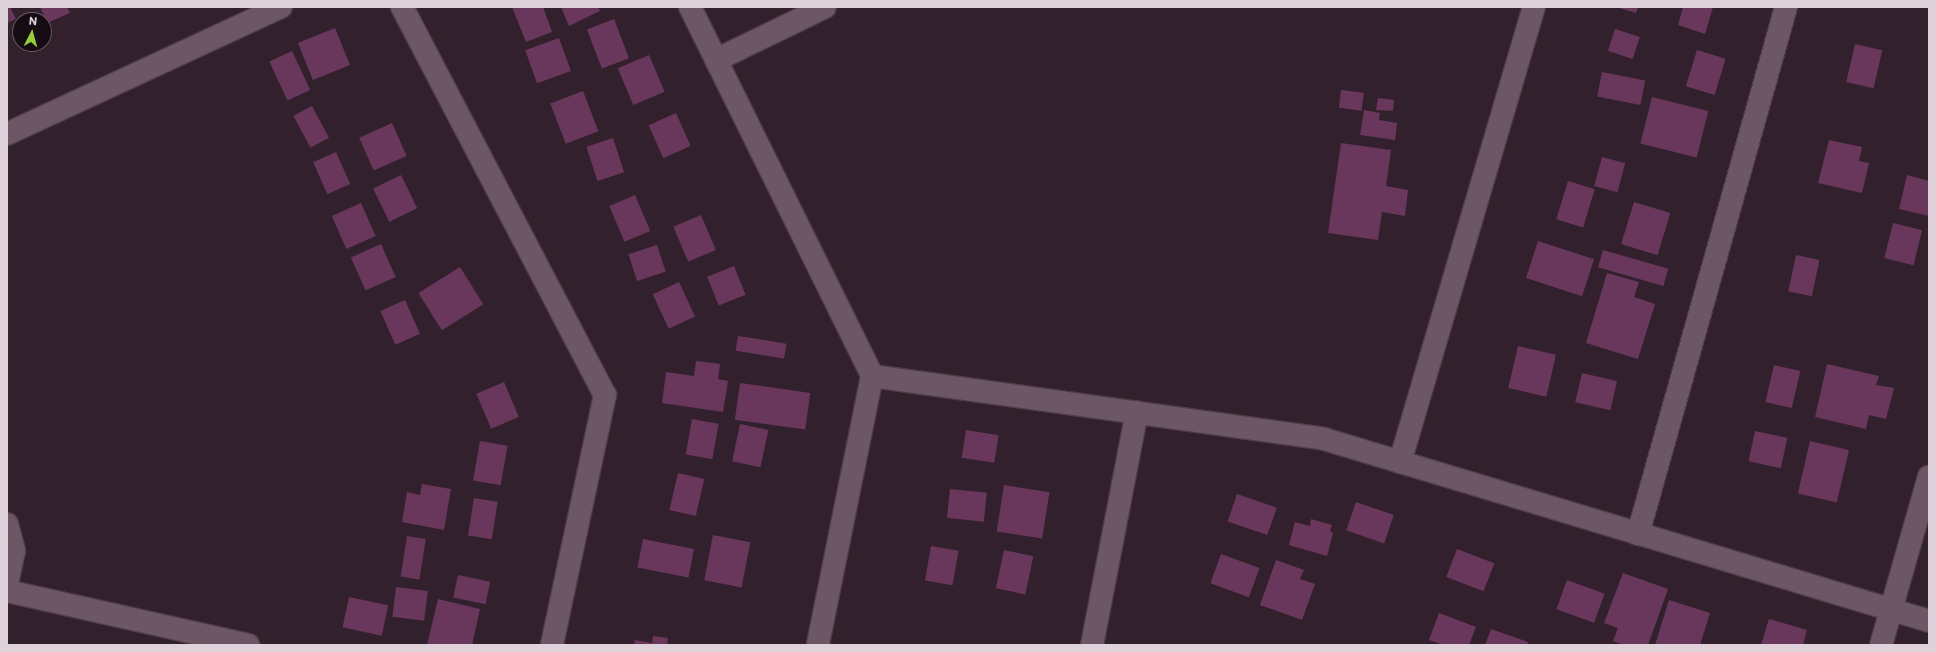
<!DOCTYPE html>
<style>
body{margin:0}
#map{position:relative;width:1936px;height:652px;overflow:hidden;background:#33202d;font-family:Commissioner,sans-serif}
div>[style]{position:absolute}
.building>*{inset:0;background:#69375b;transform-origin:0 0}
.roads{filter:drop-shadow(1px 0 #4d3d48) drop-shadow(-1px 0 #4d3d48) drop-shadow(0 1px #4d3d48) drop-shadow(0 -1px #4d3d48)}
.minor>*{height:22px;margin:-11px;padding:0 11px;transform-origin:11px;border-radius:11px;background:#6d5766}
span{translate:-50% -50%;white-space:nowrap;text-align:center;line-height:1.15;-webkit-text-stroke:4px #150d13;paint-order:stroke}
.frame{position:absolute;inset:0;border:8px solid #e0d2db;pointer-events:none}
.north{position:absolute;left:12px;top:12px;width:40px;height:40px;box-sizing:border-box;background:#150d13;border:1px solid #665c63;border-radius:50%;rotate:6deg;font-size:11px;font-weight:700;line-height:16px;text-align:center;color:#e0d2db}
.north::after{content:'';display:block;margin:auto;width:14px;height:18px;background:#94cc3c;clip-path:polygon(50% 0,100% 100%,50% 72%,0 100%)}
</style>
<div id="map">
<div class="building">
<i style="clip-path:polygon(7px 7px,10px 7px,16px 19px,7px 23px)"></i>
<i style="clip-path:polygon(40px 7px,67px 7px,70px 13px,47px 23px)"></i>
<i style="clip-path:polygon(512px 7px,543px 7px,552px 32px,526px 42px)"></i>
<i style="clip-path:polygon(561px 7px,598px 7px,600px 11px,569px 26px)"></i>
<i style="clip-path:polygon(1616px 7px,1638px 7px,1636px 13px)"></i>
<i style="clip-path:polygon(1683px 7px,1713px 7px,1705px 34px,1678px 25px)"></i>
<i style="left:614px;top:19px;width:42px;height:29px;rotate:69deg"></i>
<i style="left:335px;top:28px;width:40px;height:40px;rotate:68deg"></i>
<i style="left:1615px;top:29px;width:26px;height:23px;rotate:18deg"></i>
<i style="left:559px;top:38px;width:35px;height:36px;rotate:70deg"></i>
<i style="left:1855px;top:44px;width:28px;height:39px;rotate:13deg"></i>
<i style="left:1697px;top:50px;width:30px;height:38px;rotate:17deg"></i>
<i style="left:292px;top:51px;width:43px;height:25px;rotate:65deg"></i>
<i style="left:649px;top:55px;width:40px;height:34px;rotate:67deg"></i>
<i style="left:1602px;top:72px;width:44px;height:25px;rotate:11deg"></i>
<i style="left:1341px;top:90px;width:23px;height:18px;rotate:7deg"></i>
<i style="left:583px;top:91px;width:43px;height:35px;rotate:69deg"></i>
<i style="left:1652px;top:97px;width:58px;height:48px;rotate:14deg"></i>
<i style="clip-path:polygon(1378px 98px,1394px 100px,1393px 111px,1376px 110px)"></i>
<i style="left:312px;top:106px;width:36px;height:21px;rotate:62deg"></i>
<i style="clip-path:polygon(1364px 110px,1380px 113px,1379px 120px,1397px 123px,1395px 140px,1360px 135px)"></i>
<i style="left:676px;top:113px;width:36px;height:30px;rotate:66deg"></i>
<i style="left:392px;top:123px;width:36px;height:36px;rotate:66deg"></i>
<i style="left:613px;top:138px;width:36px;height:28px;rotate:72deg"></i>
<i style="clip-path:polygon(1829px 140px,1862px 147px,1859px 161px,1869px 163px,1862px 193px,1818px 183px)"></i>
<i style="clip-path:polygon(1341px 143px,1391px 150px,1386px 186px,1408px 190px,1405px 216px,1382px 212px,1378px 240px,1328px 233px)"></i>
<i style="left:336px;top:152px;width:35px;height:25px;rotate:66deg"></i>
<i style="left:1602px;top:157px;width:24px;height:30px;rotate:15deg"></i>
<i style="left:401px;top:175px;width:37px;height:31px;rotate:64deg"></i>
<i style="clip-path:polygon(1907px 175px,1929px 181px,1929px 216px,1899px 209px)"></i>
<i style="left:1568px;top:181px;width:28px;height:40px;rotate:17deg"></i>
<i style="left:635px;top:195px;width:39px;height:28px;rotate:67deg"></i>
<i style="left:1634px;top:202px;width:38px;height:44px;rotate:17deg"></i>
<i style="left:361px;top:203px;width:36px;height:32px;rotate:66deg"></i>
<i style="left:701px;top:215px;width:38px;height:30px;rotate:67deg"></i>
<i style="left:1893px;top:223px;width:30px;height:36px;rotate:14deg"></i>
<i style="left:1538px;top:241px;width:59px;height:39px;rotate:18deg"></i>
<i style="left:381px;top:244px;width:36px;height:33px;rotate:66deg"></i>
<i style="left:657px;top:245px;width:28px;height:30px;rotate:72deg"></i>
<i style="left:1603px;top:250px;width:68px;height:18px;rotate:16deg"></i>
<i style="left:1796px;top:255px;width:24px;height:37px;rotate:12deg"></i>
<i style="left:734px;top:266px;width:31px;height:29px;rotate:68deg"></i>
<i style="left:460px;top:267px;width:44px;height:49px;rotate:58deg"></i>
<i style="clip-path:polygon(1607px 273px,1639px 282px,1634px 297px,1655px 304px,1638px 359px,1586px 343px)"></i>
<i style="left:679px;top:282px;width:38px;height:29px;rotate:65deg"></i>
<i style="left:405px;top:300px;width:37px;height:27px;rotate:66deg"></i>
<i style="left:738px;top:336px;width:49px;height:15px;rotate:9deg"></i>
<i style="left:1518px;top:346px;width:39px;height:43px;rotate:13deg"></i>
<i style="clip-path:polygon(696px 361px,720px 364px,718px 379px,728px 381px,723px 412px,662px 403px,666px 372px,694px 376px)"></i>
<i style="clip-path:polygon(1827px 364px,1879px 376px,1876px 385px,1894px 388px,1886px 419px,1869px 415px,1866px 429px,1815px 417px)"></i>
<i style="left:1774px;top:365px;width:27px;height:38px;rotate:13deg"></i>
<i style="left:1582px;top:373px;width:36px;height:30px;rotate:13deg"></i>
<i style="left:504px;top:382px;width:38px;height:30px;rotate:67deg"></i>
<i style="left:740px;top:383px;width:71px;height:37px;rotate:8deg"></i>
<i style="left:692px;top:419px;width:27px;height:36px;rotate:10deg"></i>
<i style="left:740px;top:424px;width:29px;height:38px;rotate:12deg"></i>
<i style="left:966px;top:430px;width:33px;height:28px;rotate:9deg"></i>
<i style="left:1755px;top:431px;width:33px;height:31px;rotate:12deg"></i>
<i style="left:480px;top:441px;width:28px;height:40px;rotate:10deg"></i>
<i style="left:1810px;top:441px;width:40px;height:54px;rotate:13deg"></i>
<i style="left:678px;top:473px;width:27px;height:38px;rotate:13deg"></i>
<i style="clip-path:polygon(422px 484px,451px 489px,444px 530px,402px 522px,407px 492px,420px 495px)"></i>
<i style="left:1004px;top:485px;width:46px;height:47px;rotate:9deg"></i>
<i style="left:950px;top:489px;width:37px;height:29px;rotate:6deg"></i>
<i style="left:1237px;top:494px;width:42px;height:29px;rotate:19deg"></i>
<i style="left:474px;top:498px;width:24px;height:38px;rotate:9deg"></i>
<i style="left:1356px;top:502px;width:40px;height:30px;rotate:19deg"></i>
<i style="clip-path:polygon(1311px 519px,1332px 525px,1330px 531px,1333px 533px,1327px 556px,1289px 545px,1295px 522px,1310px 526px)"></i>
<i style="left:713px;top:535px;width:38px;height:46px;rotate:11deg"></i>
<i style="left:407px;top:536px;width:19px;height:41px;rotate:9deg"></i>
<i style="left:643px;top:539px;width:52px;height:29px;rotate:11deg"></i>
<i style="left:931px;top:546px;width:28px;height:35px;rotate:10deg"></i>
<i style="left:1457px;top:549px;width:40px;height:30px;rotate:21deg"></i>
<i style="left:1004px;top:550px;width:30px;height:39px;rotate:12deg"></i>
<i style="left:1221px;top:554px;width:41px;height:31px;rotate:20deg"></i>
<i style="clip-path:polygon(1276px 560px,1304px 570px,1300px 579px,1315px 584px,1302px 620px,1260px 605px)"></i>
<i style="clip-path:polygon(1623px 573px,1668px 589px,1648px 645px,1624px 645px,1613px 641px,1618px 628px,1604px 623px)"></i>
<i style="left:458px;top:575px;width:33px;height:23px;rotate:12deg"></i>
<i style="left:1567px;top:580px;width:40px;height:31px;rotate:20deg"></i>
<i style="left:396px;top:587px;width:32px;height:30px;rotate:7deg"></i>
<i style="left:349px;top:597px;width:40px;height:31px;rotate:12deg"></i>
<i style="clip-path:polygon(438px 599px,480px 609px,472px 645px,427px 645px)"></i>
<i style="clip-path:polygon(1669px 600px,1710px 613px,1700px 645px,1655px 645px)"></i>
<i style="clip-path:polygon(1439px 613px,1476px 627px,1469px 645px,1444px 645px,1429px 640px)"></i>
<i style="clip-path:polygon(1769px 619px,1807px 630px,1803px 645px,1761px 645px)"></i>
<i style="clip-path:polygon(1491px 629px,1528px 642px,1527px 645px,1485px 645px)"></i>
<i style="clip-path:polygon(653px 636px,668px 638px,667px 645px,634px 645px,635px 640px,652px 643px)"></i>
</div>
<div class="roads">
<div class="minor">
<i style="left:402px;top:7px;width:438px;rotate:62.4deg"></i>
<i style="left:605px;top:395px;width:256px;rotate:102deg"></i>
<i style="left:690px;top:7px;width:411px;rotate:63.7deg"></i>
<i style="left:872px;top:376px;width:274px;rotate:101.4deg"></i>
<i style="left:716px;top:60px;width:121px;rotate:-25.9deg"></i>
<i style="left:7px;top:134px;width:302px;rotate:-24.9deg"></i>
<i style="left:872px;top:376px;width:456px;rotate:7.9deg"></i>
<i style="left:1324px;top:439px;width:632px;rotate:16.74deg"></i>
<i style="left:1400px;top:462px;width:474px;rotate:-73.6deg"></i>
<i style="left:7px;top:524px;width:28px;rotate:75deg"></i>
<i style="left:14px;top:551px;width:34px;rotate:102deg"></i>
<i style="left:1638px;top:534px;width:547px;rotate:-74.31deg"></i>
<i style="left:7px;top:591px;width:247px;rotate:12.6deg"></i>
<i style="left:1092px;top:645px;width:237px;rotate:-79.1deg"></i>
<i style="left:1881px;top:645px;width:175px;rotate:-74.1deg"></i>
</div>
</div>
<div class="frame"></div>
<div class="north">N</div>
</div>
